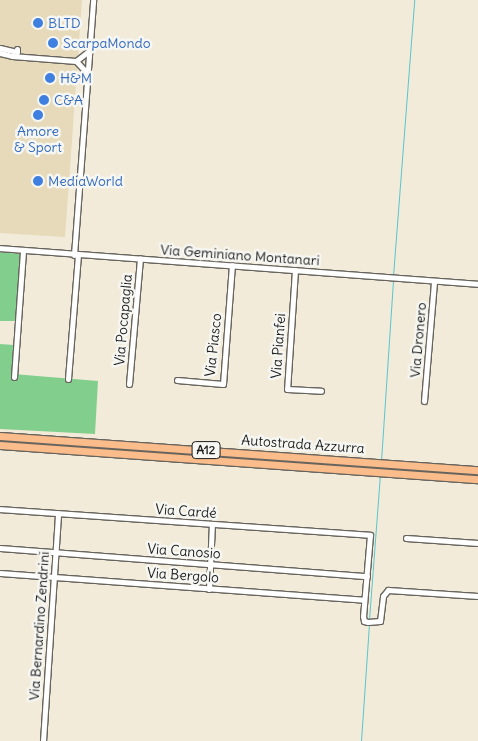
<!DOCTYPE html>
<meta charset="utf-8">
<style>
body{margin:0}
#map{position:relative;width:478px;height:741px;overflow:hidden;background:#f2ebd9;font-family:Delius,sans-serif}
div>[style]{position:absolute}
.built>*{inset:0;background:#e6daba}
.green>*{inset:0;background:#82cf8d}
.stream>*{height:1px;margin:-0.5px;padding:0 0.5px;transform-origin:0.5px;border-radius:0.5px;background:#59c6d0}
.roads{filter:drop-shadow(1px 0 #67645e) drop-shadow(-1px 0 #67645e) drop-shadow(0 1px #67645e) drop-shadow(0 -1px #67645e)}
.minor>*{height:5px;margin:-2.5px;padding:0 2.5px;transform-origin:2.5px;border-radius:2.5px;background:#fff}
.highway>*{height:7px;margin:-3.5px;padding:0 3.5px;transform-origin:3.5px;border-radius:3.5px;background:#f9bc8a}
.dots>*{width:14px;height:14px;translate:-50% -50%;box-sizing:border-box;border:2px solid #f6f6f2;border-radius:50%}
span{translate:-50% -50%;white-space:nowrap;text-align:center;line-height:1.15;-webkit-text-stroke:5px #f6f6f2;paint-order:stroke}
.shield-label span{padding:1px 4px;background:#f6f6f2;border:1px solid;border-radius:4px;-webkit-text-stroke-width:0}
.shield-label{font-size:12px;color:#1c1c1c;font-weight:700}
.shop-label{font-size:14px;color:#366cbe}
.left{translate:0 -50%;text-align:left}
.street-label{font-size:14px;color:#1c1c1c}
</style>
<div id="map">
<div class="built">
<i style="clip-path:polygon(0 0,82px 0,65px 237px,0 233px)"></i>
</div>
<div class="green">
<i style="clip-path:polygon(0 252px,21px 254px,16px 321px,0 321px)"></i>
<i style="clip-path:polygon(0 344px,14px 345px,13px 374px,98px 381px,95px 434px,0 429px)"></i>
</div>
<div class="stream">
<i style="left:393px;top:276px;width:277px;rotate:-85.6deg"></i>
<i style="left:381px;top:461px;width:181px;rotate:-86.2deg"></i>
<i style="left:369px;top:620px;width:146px;rotate:-85.7deg"></i>
<i style="left:361px;top:741px;width:117px;rotate:-86.1deg"></i>
</div>
<div class="roads">
<div class="minor">
<i style="left:0;top:48px;width:17px;rotate:13deg"></i>
<i style="left:17px;top:52px;width:3px;rotate:-90deg"></i>
<i style="left:0;top:53px;width:12px;rotate:14deg"></i>
<i style="left:12px;top:56px;width:64px;rotate:4.5deg"></i>
<i style="left:76px;top:61px;width:16px;rotate:47deg"></i>
<i style="left:76px;top:61px;width:16px;rotate:-38deg"></i>
<i style="left:0;top:248px;width:479px;rotate:4.3deg"></i>
<i style="left:74px;top:255px;width:256px;rotate:-85.7deg"></i>
<i style="left:295px;top:270px;width:119px;rotate:93.8deg"></i>
<i style="left:287px;top:389px;width:34px;rotate:3deg"></i>
<i style="left:14px;top:377px;width:126px;rotate:-85.9deg"></i>
<i style="left:68px;top:379px;width:124px;rotate:-85.4deg"></i>
<i style="left:177px;top:380px;width:46px;rotate:5deg"></i>
<i style="left:223px;top:384px;width:119px;rotate:-85.7deg"></i>
<i style="left:129px;top:384px;width:126px;rotate:-85deg"></i>
<i style="left:424px;top:401px;width:120px;rotate:-85.2deg"></i>
<i style="left:0;top:509px;width:371px;rotate:4deg"></i>
<i style="left:370px;top:535px;width:81px;rotate:94.9deg"></i>
<i style="left:363px;top:616px;width:5px;rotate:79deg"></i>
<i style="left:364px;top:621px;width:4px;rotate:14deg"></i>
<i style="left:368px;top:622px;width:12px;rotate:-5deg"></i>
<i style="left:380px;top:621px;width:25px;rotate:-83deg"></i>
<i style="left:383px;top:596px;width:8px;rotate:-50deg"></i>
<i style="left:388px;top:590px;width:90px;rotate:3.8deg"></i>
<i style="left:406px;top:538px;width:72px;rotate:4deg"></i>
<i style="left:0;top:548px;width:368px;rotate:4.4deg"></i>
<i style="left:0;top:573px;width:365px;rotate:4.2deg"></i>
<i style="left:209px;top:589px;width:65px;rotate:-87.4deg"></i>
<i style="left:43px;top:741px;width:228px;rotate:-86.2deg"></i>
</div>
<div class="highway">
<i style="left:0;top:436px;width:479px;rotate:4.1deg"></i>
<i style="left:0;top:445px;width:479px;rotate:4.1deg"></i>
</div>
</div>
<div class="dots">
<i style="left:38px;top:23px;background:#3f7fe0"></i>
<i style="left:53px;top:43px;background:#3f7fe0"></i>
<i style="left:50px;top:78px;background:#3f7fe0"></i>
<i style="left:44px;top:100px;background:#3f7fe0"></i>
<i style="left:38px;top:115px;background:#3f7fe0"></i>
<i style="left:38px;top:181px;background:#3f7fe0"></i>
</div>
<div class="shield-label">
<span style="left:206px;top:450px">A12</span>
</div>
<div class="shop-label">
<span class="left" style="left:48px;top:23px">BLTD</span>
<span class="left" style="left:63px;top:43px">ScarpaMondo</span>
<span class="left" style="left:60px;top:78px">H&amp;M</span>
<span class="left" style="left:54px;top:100px">C&amp;A</span>
<span style="left:38px;top:139px">Amore<br>&amp; Sport</span>
<span class="left" style="left:48px;top:181px">MediaWorld</span>
</div>
<div class="street-label">
<span style="left:240px;top:255px;rotate:4deg">Via Geminiano Montanari</span>
<span style="left:123px;top:320px;rotate:-85deg">Via Pocapaglia</span>
<span style="left:418px;top:340px;rotate:-85deg">Via Dronero</span>
<span style="left:213px;top:345px;rotate:-84deg">Via Piasco</span>
<span style="left:278px;top:346px;rotate:-86deg">Via Pianfei</span>
<span style="left:303px;top:444px;rotate:4deg">Autostrada Azzurra</span>
<span style="left:186px;top:511px;rotate:4deg">Via Cardé</span>
<span style="left:184px;top:551px;rotate:4deg">Via Canosio</span>
<span style="left:183px;top:575px;rotate:4deg">Via Bergolo</span>
<span style="left:39px;top:626px;rotate:-86deg">Via Bernardino Zendrini</span>
</div>
</div>
